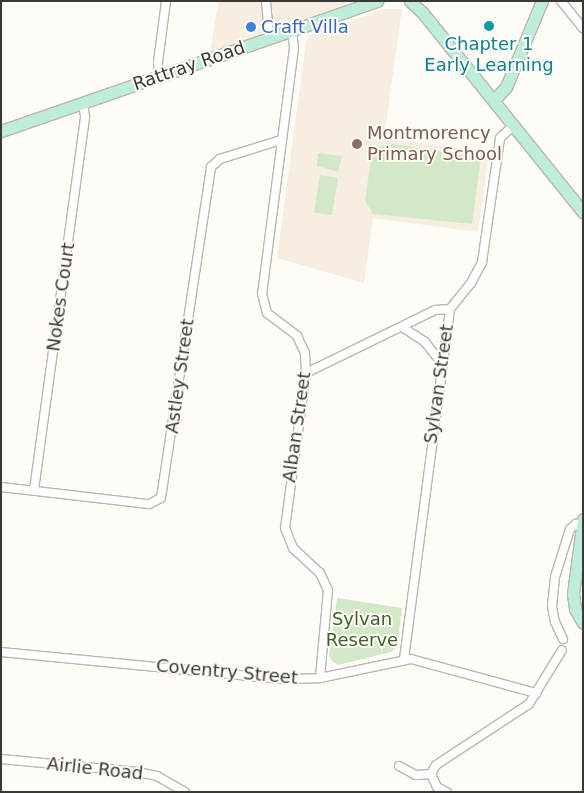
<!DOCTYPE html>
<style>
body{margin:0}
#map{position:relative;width:584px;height:793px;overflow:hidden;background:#fffbf6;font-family:"DejaVu Sans",sans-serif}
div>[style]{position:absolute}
.built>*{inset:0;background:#f7eee2}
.green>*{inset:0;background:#d2e8c7;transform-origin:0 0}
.roads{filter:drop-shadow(1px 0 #bab6b1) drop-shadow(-1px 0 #bab6b1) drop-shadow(0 1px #bab6b1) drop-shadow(0 -1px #bab6b1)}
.street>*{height:8px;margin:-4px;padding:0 4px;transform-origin:4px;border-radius:4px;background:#fff}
.secondary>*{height:11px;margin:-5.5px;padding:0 5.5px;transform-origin:5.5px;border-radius:5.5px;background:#beeed9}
.dots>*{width:14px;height:14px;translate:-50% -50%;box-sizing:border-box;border:2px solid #fffbf6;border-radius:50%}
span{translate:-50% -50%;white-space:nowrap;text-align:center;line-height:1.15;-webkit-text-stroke:4px #fffbf6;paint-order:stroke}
.shop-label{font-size:18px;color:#366cbe}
.left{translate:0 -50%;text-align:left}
.culture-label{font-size:18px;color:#0d838f}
.street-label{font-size:18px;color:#3b3937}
.education-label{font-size:18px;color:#785e54}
.park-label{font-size:18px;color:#3e5e2d}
.frame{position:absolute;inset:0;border:2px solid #3b3937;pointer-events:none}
</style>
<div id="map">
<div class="built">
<i style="clip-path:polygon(218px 1px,347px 1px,346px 8px,210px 55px)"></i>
<i style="clip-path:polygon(385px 9px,402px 9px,384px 138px,489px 153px,478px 232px,373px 218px,364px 283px,277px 258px,306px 42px,310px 35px)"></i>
</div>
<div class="green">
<i style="clip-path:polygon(387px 143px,481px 158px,472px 224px,373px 214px,365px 201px,372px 152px)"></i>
<i style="clip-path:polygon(318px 153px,342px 156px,338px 172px,317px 166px)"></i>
<i style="left:320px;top:175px;width:18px;height:38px;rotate:9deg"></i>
<i style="clip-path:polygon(337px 598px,402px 608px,397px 647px,391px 652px,338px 665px,332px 661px,329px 656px)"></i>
</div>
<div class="roads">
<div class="street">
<i style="left:266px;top:1px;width:38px;rotate:85deg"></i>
<i style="left:561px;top:1px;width:35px;rotate:51deg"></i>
<i style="left:292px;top:31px;width:17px;rotate:83deg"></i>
<i style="left:294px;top:48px;width:248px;rotate:97.4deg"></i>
<i style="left:262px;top:294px;width:20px;rotate:75deg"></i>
<i style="left:267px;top:313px;width:38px;rotate:37deg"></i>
<i style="left:297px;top:336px;width:19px;rotate:65deg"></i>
<i style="left:305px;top:353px;width:20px;rotate:87deg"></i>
<i style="left:306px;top:373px;width:156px;rotate:97.7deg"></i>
<i style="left:285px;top:528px;width:22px;rotate:68deg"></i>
<i style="left:293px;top:548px;width:37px;rotate:43deg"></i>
<i style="left:320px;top:573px;width:19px;rotate:65deg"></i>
<i style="left:328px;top:590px;width:88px;rotate:95.2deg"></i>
<i style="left:159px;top:77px;width:15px;rotate:-94deg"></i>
<i style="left:158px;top:62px;width:62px;rotate:-82.5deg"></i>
<i style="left:402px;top:327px;width:27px;rotate:33deg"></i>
<i style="left:425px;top:342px;width:28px;rotate:52deg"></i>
<i style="left:306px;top:373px;width:144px;rotate:-26deg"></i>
<i style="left:435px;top:310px;width:15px;rotate:-4deg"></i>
<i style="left:1px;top:487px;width:149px;rotate:6.6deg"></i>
<i style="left:149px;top:504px;width:13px;rotate:-27deg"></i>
<i style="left:161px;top:498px;width:335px;rotate:-81.4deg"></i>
<i style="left:211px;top:167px;width:12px;rotate:-42deg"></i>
<i style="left:220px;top:159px;width:64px;rotate:-17.3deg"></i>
<i style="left:34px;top:490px;width:377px;rotate:-82.2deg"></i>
<i style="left:85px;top:116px;width:13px;rotate:-99deg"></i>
<i style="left:563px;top:639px;width:19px;rotate:-115deg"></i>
<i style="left:555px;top:622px;width:16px;rotate:-101deg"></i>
<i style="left:552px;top:606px;width:29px;rotate:-84deg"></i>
<i style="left:555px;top:577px;width:50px;rotate:-72.6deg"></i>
<i style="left:570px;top:529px;width:8px;rotate:-40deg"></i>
<i style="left:576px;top:524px;width:6px;rotate:9deg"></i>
<i style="left:1px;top:652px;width:281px;rotate:5.5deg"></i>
<i style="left:281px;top:679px;width:39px;rotate:-1deg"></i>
<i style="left:320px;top:678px;width:93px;rotate:-11.8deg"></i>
<i style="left:411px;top:659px;width:130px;rotate:15.2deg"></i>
<i style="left:404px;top:659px;width:353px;rotate:-82.5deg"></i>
<i style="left:450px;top:309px;width:33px;rotate:-51deg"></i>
<i style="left:471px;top:283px;width:24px;rotate:-62deg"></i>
<i style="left:482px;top:262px;width:125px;rotate:-81.7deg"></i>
<i style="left:500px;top:138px;width:18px;rotate:-43deg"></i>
<i style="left:1px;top:759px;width:138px;rotate:5.4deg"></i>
<i style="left:138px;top:772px;width:19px;rotate:12deg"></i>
<i style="left:157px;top:776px;width:32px;rotate:30deg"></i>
<i style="left:399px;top:766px;width:19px;rotate:28deg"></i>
<i style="left:416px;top:775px;width:15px;rotate:-4deg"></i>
<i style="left:431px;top:774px;width:10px;rotate:-61deg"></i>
<i style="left:436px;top:765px;width:111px;rotate:-33.3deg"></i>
<i style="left:529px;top:704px;width:63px;rotate:-58.6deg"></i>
<i style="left:431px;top:774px;width:14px;rotate:65deg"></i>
<i style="left:437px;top:787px;width:11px;rotate:27deg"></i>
</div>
<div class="secondary">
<i style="left:410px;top:1px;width:16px;rotate:43deg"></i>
<i style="left:422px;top:12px;width:257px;rotate:51.2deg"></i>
<i style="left:494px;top:100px;width:18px;rotate:-47deg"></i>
<i style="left:506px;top:87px;width:93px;rotate:-67.3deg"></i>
<i style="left:1px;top:131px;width:398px;rotate:-19.1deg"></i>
<i style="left:583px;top:519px;width:76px;rotate:97.6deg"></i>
<i style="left:573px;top:594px;width:15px;rotate:82deg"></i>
<i style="left:575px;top:609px;width:16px;rotate:60deg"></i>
</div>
</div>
<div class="dots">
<i style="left:489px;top:26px;background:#0f9aa8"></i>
<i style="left:251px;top:27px;background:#3f7fe0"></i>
<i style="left:357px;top:144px;background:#8d6e63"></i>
</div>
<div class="shop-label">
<span class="left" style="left:261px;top:27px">Craft Villa</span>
</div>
<div class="culture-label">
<span style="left:489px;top:55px">Chapter 1<br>Early Learning</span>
</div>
<div class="street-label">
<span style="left:189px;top:66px;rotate:-19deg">Rattray Road</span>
<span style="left:61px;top:297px;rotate:-82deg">Nokes Court</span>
<span style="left:180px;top:376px;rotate:-82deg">Astley Street</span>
<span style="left:439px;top:384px;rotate:-82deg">Sylvan Street</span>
<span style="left:297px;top:427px;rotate:-82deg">Alban Street</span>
<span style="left:227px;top:672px;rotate:5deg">Coventry Street</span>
<span style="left:95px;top:769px;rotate:6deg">Airlie Road</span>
</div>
<div class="education-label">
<span class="left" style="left:367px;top:144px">Montmorency<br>Primary School</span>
</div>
<div class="park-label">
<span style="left:362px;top:630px">Sylvan<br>Reserve</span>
</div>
<div class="frame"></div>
</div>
